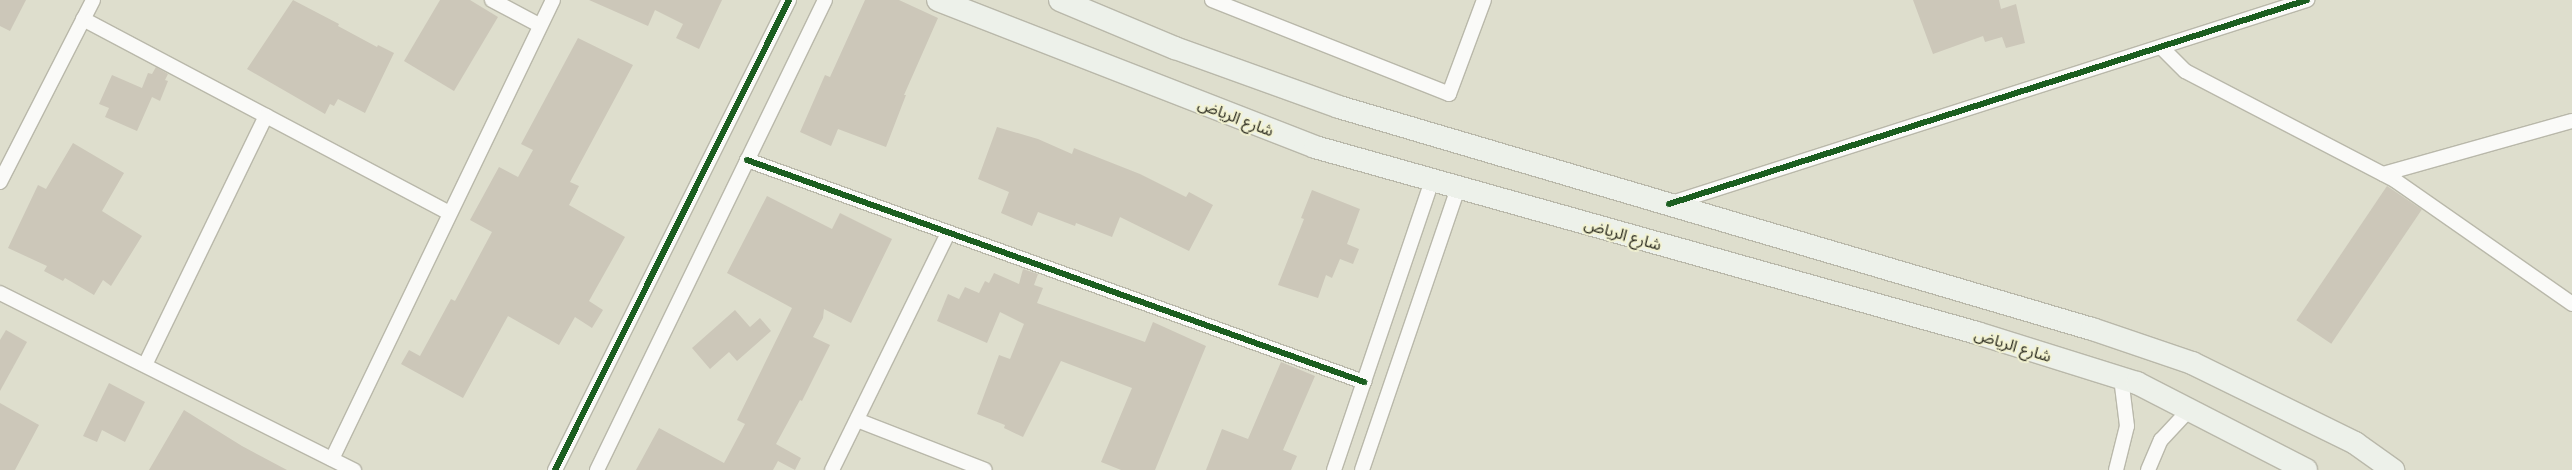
<!DOCTYPE html>
<meta charset="utf-8">
<style>
body{margin:0}
#map{position:relative;width:2572px;height:470px;overflow:hidden;background:#dedecd;font-family:Lora,"Noto Sans Arabic",serif}
div>[style]{position:absolute}
.building>*{inset:0;background:#ccc7b9;transform-origin:0 0}
.roads{filter:drop-shadow(1px 0 #b9b8aa) drop-shadow(-1px 0 #b9b8aa) drop-shadow(0 1px #b9b8aa) drop-shadow(0 -1px #b9b8aa)}
.street>*{height:14px;margin:-7px;padding:0 7px;transform-origin:7px;border-radius:7px;background:#fafaf8}
.primary>*{height:22px;margin:-11px;padding:0 11px;transform-origin:11px;border-radius:11px;background:#edf1ea}
.cycleway>*{height:6px;margin:-3px;padding:0 3px;transform-origin:3px;border-radius:3px;background:#1b5e20}
span{translate:-50% -50%;white-space:nowrap;text-align:center;line-height:1.15;-webkit-text-stroke:4px #f3f3d2;paint-order:stroke}
.street-label{font-size:16px;color:#2a2a1e}
</style>
<div id="map">
<div class="building">
<i style="clip-path:polygon(0 0,26px 0,10px 31px,0 26px)"></i>
<i style="clip-path:polygon(293px 0,339px 24px,338px 26px,377px 47px,378px 45px,394px 53px,365px 113px,338px 99px,334px 106px,330px 104px,325px 114px,247px 69px)"></i>
<i style="clip-path:polygon(440px 0,470px 0,498px 17px,454px 91px,404px 61px)"></i>
<i style="clip-path:polygon(589px 0,722px 0,699px 49px,676px 38px,683px 24px,655px 10px,648px 26px)"></i>
<i style="clip-path:polygon(865px 0,899px 0,938px 18px,904px 95px,906px 95px,886px 147px,838px 129px,831px 146px,800px 132px,825px 75px,830px 77px)"></i>
<i style="clip-path:polygon(1913px 0,1999px 0,2001px 9px,2016px 4px,2025px 43px,2006px 48px,2002px 37px,1985px 42px,1983px 36px,1933px 54px)"></i>
<i style="clip-path:polygon(578px 38px,633px 65px,570px 182px,579px 186px,569px 205px,625px 237px,589px 301px,603px 310px,592px 328px,575px 317px,559px 345px,508px 316px,463px 398px,401px 364px,409px 350px,420px 356px,451px 299px,455px 301px,492px 232px,470px 220px,499px 167px,518px 177px,533px 150px,521px 144px)"></i>
<i style="clip-path:polygon(156px 67px,168px 74px,165px 80px,168px 81px,160px 101px,152px 97px,137px 131px,105px 117px,109px 108px,99px 104px,112px 75px,142px 88px,148px 73px,152px 74px)"></i>
<i style="clip-path:polygon(997px 127px,1038px 139px,1072px 154px,1074px 148px,1140px 174px,1186px 197px,1189px 192px,1213px 205px,1189px 251px,1120px 217px,1112px 237px,1076px 223px,1075px 226px,1038px 212px,1032px 226px,1001px 213px,1009px 192px,978px 179px)"></i>
<i style="clip-path:polygon(73px 143px,124px 173px,102px 211px,142px 236px,111px 286px,103px 280px,94px 295px,65px 278px,63px 281px,44px 271px,47px 266px,8px 248px,38px 185px,46px 189px)"></i>
<i style="left:2387px;top:186px;width:42px;height:162px;rotate:34deg"></i>
<i style="clip-path:polygon(1312px 190px,1360px 209px,1347px 244px,1359px 249px,1353px 264px,1340px 259px,1332px 278px,1326px 275px,1318px 298px,1278px 285px,1304px 219px,1301px 218px)"></i>
<i style="clip-path:polygon(767px 196px,832px 229px,840px 213px,892px 239px,851px 323px,824px 309px,823px 318px,813px 337px,830px 345px,802px 401px,800px 400px,776px 444px,801px 458px,795px 470px,778px 461px,773px 470px,636px 470px,659px 428px,724px 463px,745px 424px,737px 420px,792px 308px,727px 273px)"></i>
<i style="clip-path:polygon(1023px 269px,1038px 274px,1034px 285px,1043px 288px,1037px 303px,1145px 342px,1153px 322px,1206px 346px,1155px 470px,1121px 470px,1101px 462px,1132px 388px,1061px 361px,1023px 437px,1004px 428px,1005px 425px,977px 414px,999px 355px,1010px 359px,1024px 324px,1000px 312px,987px 343px,937px 321px,948px 294px,959px 299px,965px 287px,979px 293px,985px 281px,989px 283px,994px 273px,1019px 284px)"></i>
<i style="clip-path:polygon(735px 310px,750px 327px,760px 318px,771px 331px,737px 361px,729px 352px,710px 369px,692px 348px)"></i>
<i style="clip-path:polygon(6px 330px,27px 342px,0 391px,0 340px)"></i>
<i style="clip-path:polygon(1281px 362px,1315px 376px,1283px 450px,1297px 456px,1291px 470px,1206px 470px,1222px 429px,1248px 439px)"></i>
<i style="clip-path:polygon(109px 383px,145px 402px,125px 442px,102px 430px,97px 442px,83px 436px)"></i>
<i style="clip-path:polygon(0 403px,39px 425px,15px 470px,0 470px)"></i>
<i style="clip-path:polygon(184px 410px,242px 446px,287px 470px,149px 470px)"></i>
</div>
<div class="roads">
<div class="street">
<i style="left:492px;top:0;width:53px;rotate:28deg"></i>
<i style="left:1212px;top:0;width:255px;rotate:21.6deg"></i>
<i style="left:1449px;top:94px;width:100px;rotate:-69.6deg"></i>
<i style="left:83px;top:19px;width:414px;rotate:27.9deg"></i>
<i style="left:2161px;top:47px;width:34px;rotate:45deg"></i>
<i style="left:2185px;top:71px;width:238px;rotate:27.5deg"></i>
<i style="left:2396px;top:181px;width:215px;rotate:34.9deg"></i>
<i style="left:747px;top:160px;width:656px;rotate:19.79deg"></i>
<i style="left:2383px;top:174px;width:196px;rotate:-15.7deg"></i>
<i style="left:0;top:182px;width:204px;rotate:-62.9deg"></i>
<i style="left:1672px;top:203px;width:667px;rotate:-17.73deg"></i>
<i style="left:0;top:293px;width:396px;rotate:26.6deg"></i>
<i style="left:145px;top:365px;width:277px;rotate:-64.1deg"></i>
<i style="left:857px;top:420px;width:137px;rotate:21.3deg"></i>
<i style="left:332px;top:459px;width:509px;rotate:-64.29deg"></i>
<i style="left:555px;top:470px;width:525px;rotate:-63.53deg"></i>
<i style="left:597px;top:470px;width:522px;rotate:-64.12deg"></i>
<i style="left:832px;top:470px;width:264px;rotate:-63.9deg"></i>
<i style="left:1334px;top:470px;width:306px;rotate:-71.3deg"></i>
<i style="left:1362px;top:470px;width:298px;rotate:-71.2deg"></i>
<i style="left:2116px;top:470px;width:45px;rotate:-76deg"></i>
<i style="left:2127px;top:426px;width:48px;rotate:-97.1deg"></i>
<i style="left:2148px;top:470px;width:33px;rotate:-67deg"></i>
<i style="left:2161px;top:440px;width:41px;rotate:-47deg"></i>
</div>
<div class="primary">
<i style="left:938px;top:0;width:405px;rotate:21.3deg"></i>
<i style="left:1315px;top:147px;width:688px;rotate:15.69deg"></i>
<i style="left:1977px;top:333px;width:168px;rotate:17.4deg"></i>
<i style="left:2137px;top:383px;width:190px;rotate:27.2deg"></i>
<i style="left:1060px;top:0;width:125px;rotate:22.7deg"></i>
<i style="left:1175px;top:48px;width:174px;rotate:19.8deg"></i>
<i style="left:1339px;top:107px;width:785px;rotate:16.43deg"></i>
<i style="left:2092px;top:329px;width:106px;rotate:18.8deg"></i>
<i style="left:2192px;top:363px;width:182px;rotate:26.1deg"></i>
<i style="left:2355px;top:443px;width:47px;rotate:35.4deg"></i>
</div>
</div>
<div class="cycleway">
<i style="left:747px;top:160px;width:656px;rotate:19.79deg"></i>
<i style="left:1669px;top:204px;width:670px;rotate:-17.73deg"></i>
<i style="left:555px;top:470px;width:525px;rotate:-63.53deg"></i>
</div>
<div class="street-label">
<span style="left:1236px;top:117px;rotate:21deg">شارع الرياض</span>
<span style="left:1623px;top:234px;rotate:16deg">شارع الرياض</span>
<span style="left:2013px;top:345px;rotate:17deg">شارع الرياض</span>
</div>
</div>
